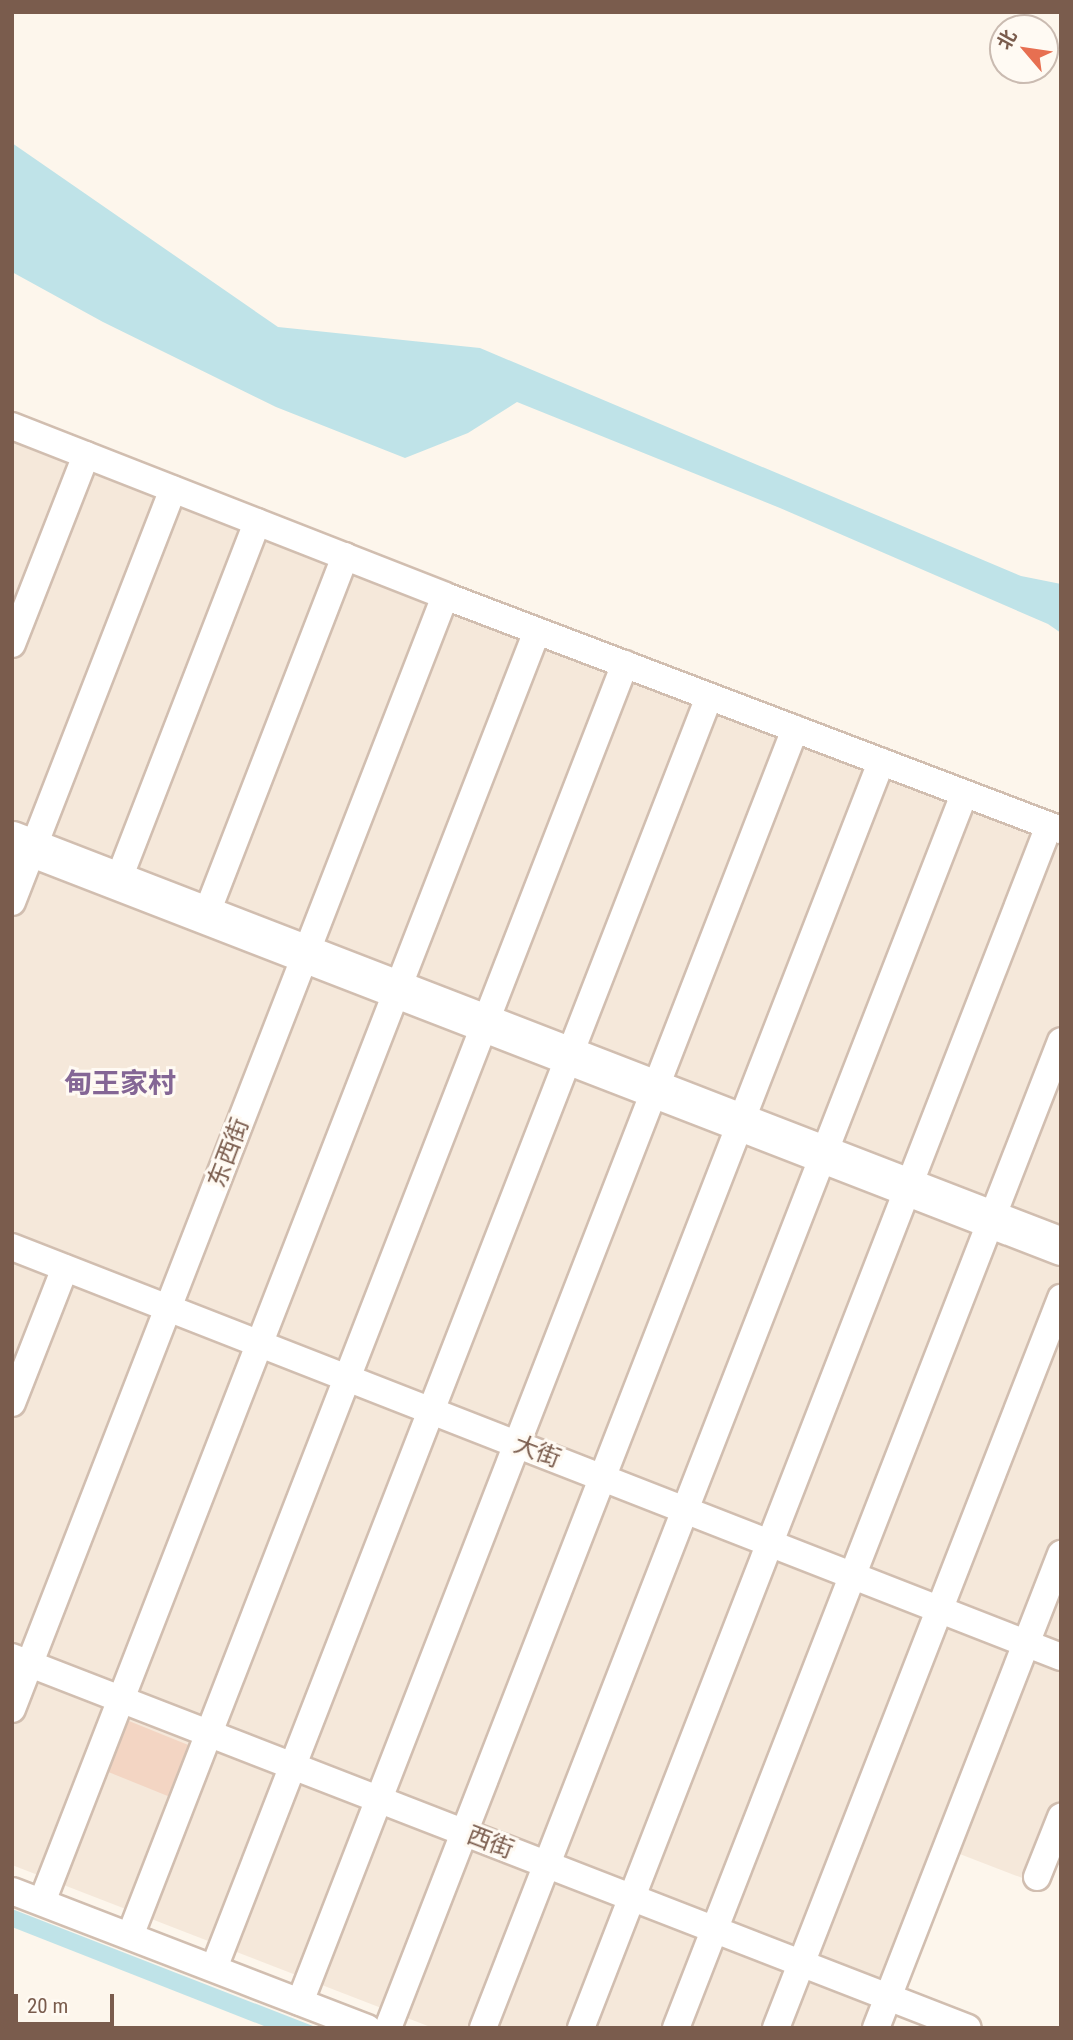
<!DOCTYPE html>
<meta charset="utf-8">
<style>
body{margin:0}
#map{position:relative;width:1073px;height:2040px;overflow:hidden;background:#fdf6ec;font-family:"Roboto Condensed","Noto Sans SC",sans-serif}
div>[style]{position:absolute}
.residential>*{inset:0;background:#f5e8da}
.water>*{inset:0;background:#bfe3e8}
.building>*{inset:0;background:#f3d5c3;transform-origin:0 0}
.roads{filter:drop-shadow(2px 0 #d1beb0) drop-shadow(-2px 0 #d1beb0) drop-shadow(0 2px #d1beb0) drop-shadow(0 -2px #d1beb0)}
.street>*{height:26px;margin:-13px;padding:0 13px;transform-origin:13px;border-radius:13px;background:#fff}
.secondary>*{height:37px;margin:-18.5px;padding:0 18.5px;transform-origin:18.5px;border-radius:18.5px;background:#fff}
span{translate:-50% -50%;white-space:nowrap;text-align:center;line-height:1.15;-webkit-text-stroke:6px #fffaf3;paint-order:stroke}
.street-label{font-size:24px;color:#7a5c4d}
.quarter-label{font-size:28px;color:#846695;font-weight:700}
.frame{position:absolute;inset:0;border:14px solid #7a5c4d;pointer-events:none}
.north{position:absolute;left:989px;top:14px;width:70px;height:70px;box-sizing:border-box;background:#fffaf3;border:2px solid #cabbb1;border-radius:50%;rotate:299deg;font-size:19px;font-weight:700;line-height:28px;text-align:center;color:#7a5c4d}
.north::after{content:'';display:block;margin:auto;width:24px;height:32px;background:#e76f51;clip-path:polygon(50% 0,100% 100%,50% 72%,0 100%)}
.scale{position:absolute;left:14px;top:1994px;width:100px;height:32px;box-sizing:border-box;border:4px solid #7a5c4d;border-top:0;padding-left:9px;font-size:21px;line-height:24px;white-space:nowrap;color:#7a5c4d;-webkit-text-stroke:5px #fffaf3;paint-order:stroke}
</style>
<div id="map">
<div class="residential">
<i style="clip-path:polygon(12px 432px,1061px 837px,1061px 1842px,1043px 1886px,952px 1851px,883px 2028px,433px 2028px,12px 1865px)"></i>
</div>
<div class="water">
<i style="clip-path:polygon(12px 143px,278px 327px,480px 348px,1021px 576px,1061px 584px,1061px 633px,1048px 624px,780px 508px,517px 402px,468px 433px,405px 458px,276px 407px,103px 322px,12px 272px)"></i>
<i style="clip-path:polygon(12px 1909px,318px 2028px,269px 2028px,12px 1927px)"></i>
</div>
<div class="building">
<i style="left:124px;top:1719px;width:76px;height:55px;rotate:22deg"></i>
</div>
<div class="roads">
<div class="street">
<i style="left:12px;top:426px;width:465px;rotate:21.4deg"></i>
<i style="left:445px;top:596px;width:659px;rotate:20.8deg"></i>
<i style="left:12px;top:644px;width:203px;rotate:-68.6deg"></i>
<i style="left:118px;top:881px;width:385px;rotate:-68.8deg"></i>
<i style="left:12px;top:902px;width:443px;rotate:-68.7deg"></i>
<i style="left:206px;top:915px;width:385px;rotate:-68.8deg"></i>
<i style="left:12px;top:1247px;width:1126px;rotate:21.35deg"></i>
<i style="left:12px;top:1403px;width:145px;rotate:-68.6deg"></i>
<i style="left:12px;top:1657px;width:1025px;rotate:21.21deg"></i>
<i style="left:12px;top:1709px;width:1194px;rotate:-68.74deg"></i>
<i style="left:1037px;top:1877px;width:65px;rotate:-68.2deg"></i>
<i style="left:12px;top:1891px;width:381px;rotate:21.1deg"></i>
<i style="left:42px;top:1902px;width:1364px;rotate:-68.72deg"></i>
<i style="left:130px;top:1936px;width:1365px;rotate:-68.74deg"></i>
<i style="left:214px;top:1968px;width:1364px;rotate:-68.72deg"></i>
<i style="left:300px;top:2002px;width:1366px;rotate:-68.75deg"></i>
<i style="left:388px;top:2028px;width:1359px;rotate:-68.72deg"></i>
<i style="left:483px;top:2028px;width:1324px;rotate:-68.7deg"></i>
<i style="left:581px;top:2028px;width:1290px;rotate:-68.73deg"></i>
<i style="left:676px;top:2028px;width:1059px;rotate:-68.69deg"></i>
<i style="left:776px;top:2028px;width:784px;rotate:-68.67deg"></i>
<i style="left:876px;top:2028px;width:509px;rotate:-68.68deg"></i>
</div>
<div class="secondary">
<i style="left:12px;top:840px;width:1125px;rotate:21.16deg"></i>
</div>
</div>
<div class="street-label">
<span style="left:229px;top:1153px;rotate:-69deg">东西街</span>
<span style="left:537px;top:1452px;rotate:21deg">大街</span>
<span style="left:490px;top:1843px;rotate:21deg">西街</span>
</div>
<div class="quarter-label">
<span style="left:120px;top:1084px">甸王家村</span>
</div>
<div class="frame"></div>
<div class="north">北</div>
<div class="scale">20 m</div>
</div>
